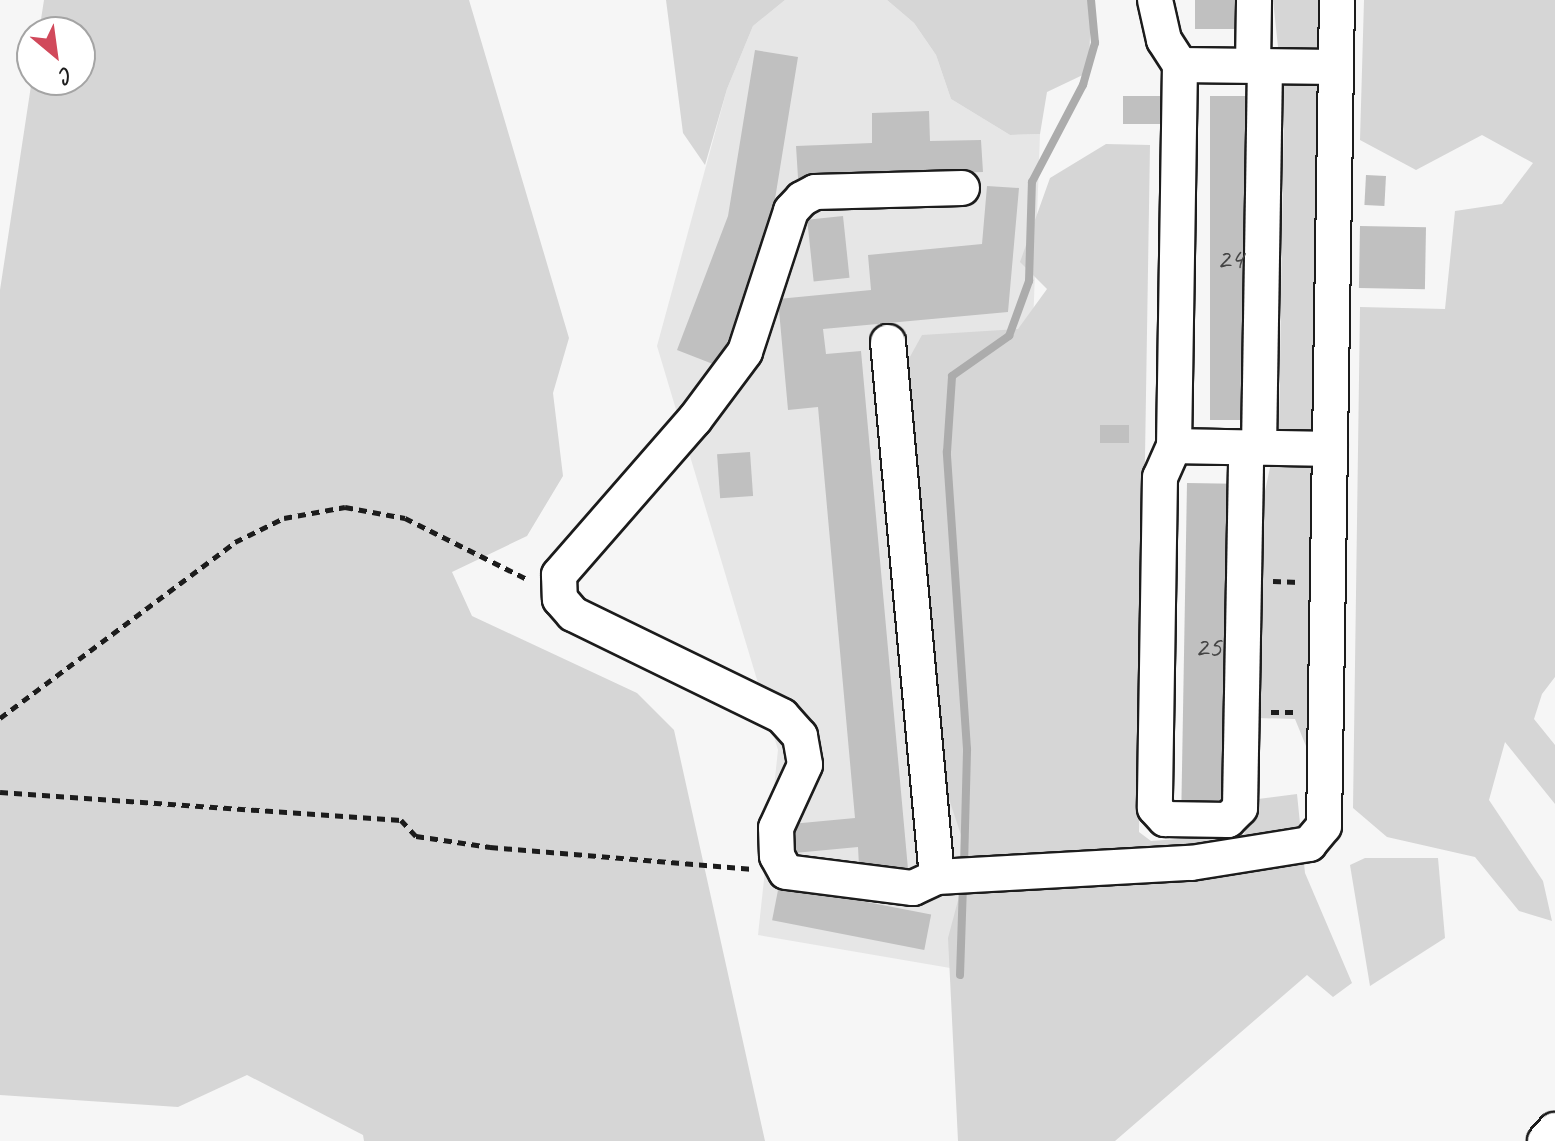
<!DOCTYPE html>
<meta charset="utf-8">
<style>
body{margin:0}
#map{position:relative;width:1555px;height:1141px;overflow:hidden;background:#f6f6f6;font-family:Caveat,sans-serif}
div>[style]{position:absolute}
.built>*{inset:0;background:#e6e6e6}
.green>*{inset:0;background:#d6d6d6}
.stream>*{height:8px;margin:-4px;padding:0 4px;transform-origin:4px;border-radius:4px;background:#acacac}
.building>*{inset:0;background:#c0c0c0;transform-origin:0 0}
.path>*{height:5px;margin-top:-2.5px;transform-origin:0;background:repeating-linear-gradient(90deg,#1c1c1c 0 8px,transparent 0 14px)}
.roads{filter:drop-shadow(2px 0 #1c1c1c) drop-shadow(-2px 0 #1c1c1c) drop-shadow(0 2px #1c1c1c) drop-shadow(0 -2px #1c1c1c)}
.minor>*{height:34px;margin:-17px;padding:0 17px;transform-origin:17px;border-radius:17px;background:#fff}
span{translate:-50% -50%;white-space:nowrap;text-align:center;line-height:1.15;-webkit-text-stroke:6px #fff;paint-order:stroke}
.number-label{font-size:30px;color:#454545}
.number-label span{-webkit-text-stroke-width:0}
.north{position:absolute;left:16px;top:16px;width:80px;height:80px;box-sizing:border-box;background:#fff;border:2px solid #a4a4a4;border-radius:50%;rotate:151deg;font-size:22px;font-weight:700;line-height:32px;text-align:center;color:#1c1c1c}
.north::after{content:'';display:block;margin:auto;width:28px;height:36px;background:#d1495b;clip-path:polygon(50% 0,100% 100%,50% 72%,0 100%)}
</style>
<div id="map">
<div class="built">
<i style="clip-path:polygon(785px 0,887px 0,914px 23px,936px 55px,951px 99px,1010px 135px,1040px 134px,1032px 354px,966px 839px,956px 969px,758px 935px,778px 750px,657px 346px,727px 89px,753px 26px)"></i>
</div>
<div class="green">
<i style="clip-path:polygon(44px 0,469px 0,569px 338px,553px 393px,563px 476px,527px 536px,452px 572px,472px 616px,637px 693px,674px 730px,765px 1141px,364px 1141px,363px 1135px,247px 1075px,178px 1107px,0 1095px,0 290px,32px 79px,80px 80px,80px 32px,39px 32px)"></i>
<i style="clip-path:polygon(666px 0,785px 0,753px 26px,727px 89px,705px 165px,683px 133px)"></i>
<i style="clip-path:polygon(887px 0,1091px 0,1089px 72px,1047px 92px,1040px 134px,1010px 135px,951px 99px,936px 55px,914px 23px)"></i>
<i style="clip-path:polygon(1273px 0,1320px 0,1308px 751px,1295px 719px,1258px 718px,1261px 510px,1279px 425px,1284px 103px)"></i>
<i style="clip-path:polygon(1364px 0,1555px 0,1555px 677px,1542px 694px,1534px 719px,1555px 745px,1555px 804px,1505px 742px,1489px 800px,1543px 881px,1552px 921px,1519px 911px,1475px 857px,1387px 837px,1353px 808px,1360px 307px,1445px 309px,1455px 211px,1502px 204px,1533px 163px,1482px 135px,1416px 170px,1360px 140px)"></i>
<i style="clip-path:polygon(1106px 144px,1150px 145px,1139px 832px,1151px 841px,1244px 834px,1258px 799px,1297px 794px,1305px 873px,1352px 983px,1333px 997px,1307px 975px,1115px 1141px,958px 1141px,948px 938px,969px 859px,935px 757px,901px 373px,922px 335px,1018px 329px,1047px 289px,1020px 262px,1050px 178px)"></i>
<i style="clip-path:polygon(1365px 858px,1438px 858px,1445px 938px,1370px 986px,1350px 865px)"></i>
</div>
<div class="stream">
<i style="left:964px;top:866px;width:117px;rotate:-88.5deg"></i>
<i style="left:967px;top:749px;width:298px;rotate:-93.9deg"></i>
<i style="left:947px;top:452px;width:76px;rotate:-86.2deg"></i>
<i style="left:952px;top:376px;width:70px;rotate:-35.1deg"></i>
<i style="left:1009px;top:336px;width:59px;rotate:-70deg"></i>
<i style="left:1029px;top:281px;width:99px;rotate:-88.3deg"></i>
<i style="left:1032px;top:182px;width:110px;rotate:-62.3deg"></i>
<i style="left:1083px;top:85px;width:44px;rotate:-74.1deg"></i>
<i style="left:1095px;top:43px;width:43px;rotate:-95.3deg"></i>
<i style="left:960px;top:975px;width:91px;rotate:-88.1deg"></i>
</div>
<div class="building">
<i style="left:1195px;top:0;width:46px;height:29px"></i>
<i style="clip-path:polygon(755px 50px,798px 57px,770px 230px,718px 366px,677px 350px,728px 216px)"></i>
<i style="left:1123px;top:96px;width:37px;height:28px"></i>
<i style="left:1210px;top:96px;width:46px;height:324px"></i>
<i style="clip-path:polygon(929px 111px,930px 141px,981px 140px,983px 172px,798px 178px,796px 146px,872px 143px,872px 113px)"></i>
<i style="left:1366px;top:175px;width:20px;height:30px;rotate:3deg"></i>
<i style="clip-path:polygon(987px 186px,1019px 188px,1008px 312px,823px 329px,826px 354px,861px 351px,908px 869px,877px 871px,876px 865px,859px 866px,858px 847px,794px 853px,791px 824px,855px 818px,818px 407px,788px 410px,778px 299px,871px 290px,868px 255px,982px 244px)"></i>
<i style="left:843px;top:216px;width:62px;height:36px;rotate:84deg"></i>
<i style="left:1360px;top:226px;width:66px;height:62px;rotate:1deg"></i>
<i style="left:1100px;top:425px;width:29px;height:18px"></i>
<i style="left:750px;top:452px;width:44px;height:33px;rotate:86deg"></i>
<i style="left:1187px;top:483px;width:47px;height:324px;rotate:1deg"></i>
<i style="left:779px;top:885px;width:155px;height:36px;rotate:11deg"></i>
</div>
<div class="path">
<i style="left:1273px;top:581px;width:26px;rotate:2deg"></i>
<i style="left:1271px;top:712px;width:26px"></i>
<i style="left:0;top:718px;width:294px;rotate:-36.8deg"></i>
<i style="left:235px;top:542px;width:55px;rotate:-26.1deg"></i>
<i style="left:284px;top:518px;width:62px;rotate:-10.2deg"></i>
<i style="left:345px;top:507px;width:61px;rotate:10.4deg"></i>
<i style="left:405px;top:518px;width:139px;rotate:26.6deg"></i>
<i style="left:0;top:792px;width:402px;rotate:4deg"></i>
<i style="left:401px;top:820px;width:22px;rotate:47deg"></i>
<i style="left:416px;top:836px;width:75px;rotate:8.5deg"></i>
<i style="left:490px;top:847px;width:264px;rotate:4.8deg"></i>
</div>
<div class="roads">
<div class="minor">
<i style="left:1155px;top:0;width:41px;rotate:77.3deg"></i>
<i style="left:1164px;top:40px;width:30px;rotate:57deg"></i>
<i style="left:1180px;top:65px;width:381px;rotate:90.9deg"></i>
<i style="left:1174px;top:446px;width:34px;rotate:114deg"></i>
<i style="left:1160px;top:477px;width:331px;rotate:90.9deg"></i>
<i style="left:1155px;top:808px;width:15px;rotate:48deg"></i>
<i style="left:1165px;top:819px;width:63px;rotate:0.9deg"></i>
<i style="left:1228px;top:820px;width:17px;rotate:-45deg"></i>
<i style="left:1240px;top:808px;width:360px;rotate:-89deg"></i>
<i style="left:1180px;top:65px;width:156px;rotate:0.7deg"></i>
<i style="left:1253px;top:66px;width:66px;rotate:-89.1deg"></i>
<i style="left:962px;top:188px;width:147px;rotate:178.4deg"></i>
<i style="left:815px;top:192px;width:15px;rotate:152deg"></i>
<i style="left:802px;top:199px;width:16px;rotate:133deg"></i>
<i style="left:791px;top:211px;width:148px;rotate:108.1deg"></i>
<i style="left:745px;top:352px;width:84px;rotate:126.7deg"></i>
<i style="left:695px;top:419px;width:207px;rotate:131.1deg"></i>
<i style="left:559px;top:575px;width:24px;rotate:88deg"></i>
<i style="left:560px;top:599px;width:20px;rotate:49deg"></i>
<i style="left:573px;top:614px;width:233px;rotate:26deg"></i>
<i style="left:782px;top:716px;width:27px;rotate:48deg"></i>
<i style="left:800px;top:736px;width:29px;rotate:80deg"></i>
<i style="left:805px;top:765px;width:69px;rotate:114.7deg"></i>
<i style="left:776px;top:828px;width:28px;rotate:88deg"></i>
<i style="left:777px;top:856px;width:18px;rotate:61deg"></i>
<i style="left:786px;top:872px;width:128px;rotate:7.2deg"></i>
<i style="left:913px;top:888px;width:26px;rotate:-25deg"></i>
<i style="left:937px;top:877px;width:254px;rotate:-3.2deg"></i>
<i style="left:1191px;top:863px;width:120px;rotate:-9.1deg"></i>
<i style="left:1309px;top:844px;width:23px;rotate:-50deg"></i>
<i style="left:1324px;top:826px;width:826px;rotate:-89.1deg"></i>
<i style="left:888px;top:342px;width:537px;rotate:84.77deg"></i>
<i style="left:1174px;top:446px;width:156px;rotate:1.1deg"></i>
<i style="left:1259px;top:448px;width:382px;rotate:-89.1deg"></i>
<i style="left:1545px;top:1141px;width:15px;rotate:-48deg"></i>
</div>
</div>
<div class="number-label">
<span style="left:1230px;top:258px">24</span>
<span style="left:1208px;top:646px">25</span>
</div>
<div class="north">С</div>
</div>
